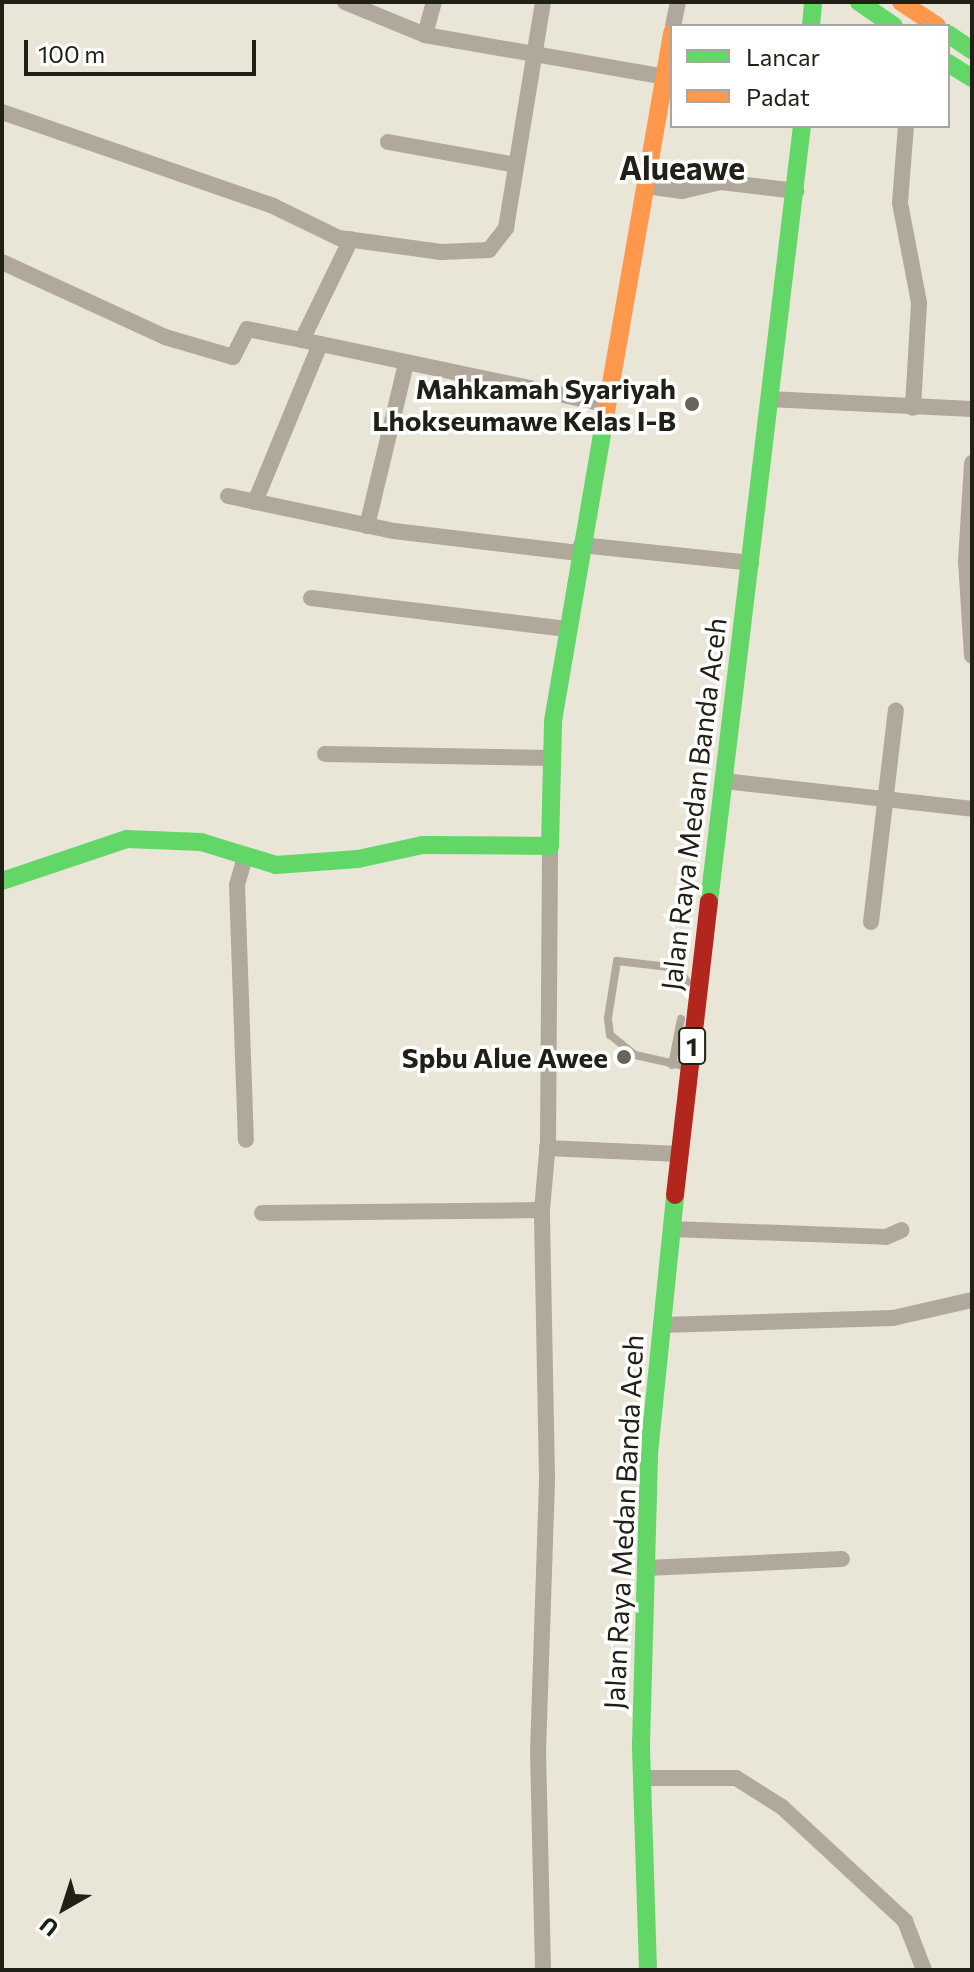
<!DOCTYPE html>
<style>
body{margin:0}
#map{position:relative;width:974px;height:1972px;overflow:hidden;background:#e9e6d7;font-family:Commissioner,sans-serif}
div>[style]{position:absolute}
.lane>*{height:8px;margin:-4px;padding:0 4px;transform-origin:4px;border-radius:4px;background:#b0a89b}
.street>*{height:16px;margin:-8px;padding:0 8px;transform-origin:8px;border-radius:8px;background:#b0a89b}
.fast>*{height:18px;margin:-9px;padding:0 9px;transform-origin:9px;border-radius:9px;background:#63d668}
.slow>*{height:18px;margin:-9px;padding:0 9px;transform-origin:9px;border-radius:9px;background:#ff974d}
.jam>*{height:18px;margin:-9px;padding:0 9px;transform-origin:9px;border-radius:9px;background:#b3261e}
.dots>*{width:22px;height:22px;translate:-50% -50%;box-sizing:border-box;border:4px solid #fff;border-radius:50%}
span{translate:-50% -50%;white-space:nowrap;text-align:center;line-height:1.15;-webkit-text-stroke:7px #fff;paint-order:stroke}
.shield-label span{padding:2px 6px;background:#fff;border:2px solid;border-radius:6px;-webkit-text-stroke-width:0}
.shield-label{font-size:26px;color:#212016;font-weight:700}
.poi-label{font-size:28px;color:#212016;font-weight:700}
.right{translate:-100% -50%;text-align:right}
.street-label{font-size:28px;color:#212016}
.quarter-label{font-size:32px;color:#212016;font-weight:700}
.frame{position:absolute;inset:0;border:4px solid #212016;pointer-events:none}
.legend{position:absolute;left:670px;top:24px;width:280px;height:104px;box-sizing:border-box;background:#fff;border:2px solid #a6a6a2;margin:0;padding:10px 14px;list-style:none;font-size:24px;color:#212016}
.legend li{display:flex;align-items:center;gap:16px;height:40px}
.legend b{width:40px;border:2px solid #a6a6a2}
.north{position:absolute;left:24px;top:1868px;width:80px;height:80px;-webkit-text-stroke:6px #fff;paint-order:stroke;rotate:219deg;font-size:22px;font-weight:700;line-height:32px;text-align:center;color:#212016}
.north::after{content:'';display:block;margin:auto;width:28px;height:36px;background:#212016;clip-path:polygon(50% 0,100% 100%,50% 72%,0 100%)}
.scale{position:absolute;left:24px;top:40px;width:232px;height:36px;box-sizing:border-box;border:4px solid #212016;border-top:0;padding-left:10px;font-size:24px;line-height:28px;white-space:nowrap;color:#212016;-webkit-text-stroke:6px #fff;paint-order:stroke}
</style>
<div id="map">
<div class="lane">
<i style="left:672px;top:1065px;width:47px;rotate:-78.9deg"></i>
<i style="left:684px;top:1066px;width:50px;rotate:-167.3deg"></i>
<i style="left:635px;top:1055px;width:32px;rotate:-141deg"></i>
<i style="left:610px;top:1035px;width:17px;rotate:-97deg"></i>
<i style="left:608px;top:1018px;width:58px;rotate:-81deg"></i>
<i style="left:617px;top:961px;width:61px;rotate:6.5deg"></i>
<i style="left:678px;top:968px;width:17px;rotate:57deg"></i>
</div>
<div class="street">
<i style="left:345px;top:2px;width:87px;rotate:22.4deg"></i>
<i style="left:425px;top:35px;width:251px;rotate:9.9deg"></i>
<i style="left:673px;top:26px;width:25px;rotate:-78deg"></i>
<i style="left:425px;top:35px;width:34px;rotate:-75deg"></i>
<i style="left:2px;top:112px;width:287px;rotate:19.1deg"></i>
<i style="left:273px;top:206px;width:73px;rotate:25.9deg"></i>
<i style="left:339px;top:238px;width:103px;rotate:7.8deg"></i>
<i style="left:441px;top:252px;width:48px;rotate:-2.4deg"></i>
<i style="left:489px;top:250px;width:28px;rotate:-52deg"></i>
<i style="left:506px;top:228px;width:229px;rotate:-80.7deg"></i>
<i style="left:906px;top:126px;width:77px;rotate:94.5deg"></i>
<i style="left:900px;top:203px;width:102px;rotate:79.2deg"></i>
<i style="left:919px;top:303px;width:105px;rotate:93.3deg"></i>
<i style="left:388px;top:142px;width:130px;rotate:10.2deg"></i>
<i style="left:646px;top:186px;width:36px;rotate:8deg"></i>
<i style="left:682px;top:191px;width:40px;rotate:-13deg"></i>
<i style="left:721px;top:182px;width:76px;rotate:6.8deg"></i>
<i style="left:2px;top:262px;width:179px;rotate:24.7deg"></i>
<i style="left:165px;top:337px;width:71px;rotate:16.4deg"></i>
<i style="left:233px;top:357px;width:31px;rotate:-63deg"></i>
<i style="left:247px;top:329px;width:56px;rotate:11.3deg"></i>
<i style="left:302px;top:340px;width:112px;rotate:-64.1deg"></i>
<i style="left:302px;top:340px;width:312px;rotate:11.9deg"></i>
<i style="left:769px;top:399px;width:203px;rotate:2.8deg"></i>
<i style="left:972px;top:463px;width:98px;rotate:93.5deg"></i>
<i style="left:966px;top:561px;width:95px;rotate:86.4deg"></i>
<i style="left:228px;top:496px;width:170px;rotate:11.9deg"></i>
<i style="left:394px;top:531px;width:186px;rotate:6.8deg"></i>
<i style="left:255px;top:502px;width:171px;rotate:-67.6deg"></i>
<i style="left:367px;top:526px;width:167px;rotate:-76.5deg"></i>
<i style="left:581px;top:545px;width:171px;rotate:6deg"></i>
<i style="left:311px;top:598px;width:258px;rotate:6.9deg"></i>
<i style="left:325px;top:754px;width:223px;rotate:1deg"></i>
<i style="left:724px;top:781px;width:250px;rotate:6.4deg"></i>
<i style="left:245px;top:857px;width:29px;rotate:106deg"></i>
<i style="left:237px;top:885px;width:255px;rotate:88deg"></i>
<i style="left:871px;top:922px;width:213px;rotate:-83.3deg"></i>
<i style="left:547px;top:1148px;width:132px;rotate:2.6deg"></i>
<i style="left:262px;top:1213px;width:280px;rotate:-0.6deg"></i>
<i style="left:671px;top:1229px;width:215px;rotate:2.1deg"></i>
<i style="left:886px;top:1237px;width:17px;rotate:-24deg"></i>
<i style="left:661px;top:1325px;width:232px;rotate:-1.7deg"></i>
<i style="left:893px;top:1318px;width:81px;rotate:-12.8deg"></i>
<i style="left:646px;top:1568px;width:196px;rotate:-2.6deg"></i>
<i style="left:642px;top:1778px;width:94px"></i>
<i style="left:736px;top:1778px;width:54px;rotate:32.2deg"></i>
<i style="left:782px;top:1807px;width:168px;rotate:42.8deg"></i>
<i style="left:905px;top:1921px;width:53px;rotate:68.8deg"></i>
<i style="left:543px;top:1970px;width:218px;rotate:-91.3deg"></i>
<i style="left:538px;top:1752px;width:275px;rotate:-88.1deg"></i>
<i style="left:547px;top:1477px;width:267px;rotate:-91.1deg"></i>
<i style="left:542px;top:1210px;width:68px;rotate:-85deg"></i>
<i style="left:548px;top:1142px;width:296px;rotate:-89.6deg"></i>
</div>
<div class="fast">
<i style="left:859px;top:2px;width:42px;rotate:34.4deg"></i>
<i style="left:811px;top:26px;width:24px;rotate:-85deg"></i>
<i style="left:948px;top:34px;width:29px;rotate:34deg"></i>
<i style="left:948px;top:63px;width:28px;rotate:32deg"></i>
<i style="left:2px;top:881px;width:132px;rotate:-18.6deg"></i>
<i style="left:127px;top:839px;width:74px;rotate:2.3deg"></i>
<i style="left:201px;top:842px;width:78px;rotate:17deg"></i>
<i style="left:276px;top:865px;width:82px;rotate:-4.2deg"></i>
<i style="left:358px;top:859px;width:66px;rotate:-12.3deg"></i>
<i style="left:422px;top:845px;width:128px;rotate:0.4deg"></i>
<i style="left:550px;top:846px;width:125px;rotate:-88.6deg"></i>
<i style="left:553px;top:721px;width:314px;rotate:-80.3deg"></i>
<i style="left:709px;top:902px;width:782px;rotate:-83.17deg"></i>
<i style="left:648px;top:1970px;width:226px;rotate:-91.8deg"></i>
<i style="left:641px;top:1744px;width:291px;rotate:-88.4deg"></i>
<i style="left:649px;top:1453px;width:259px;rotate:-84.2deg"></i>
</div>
<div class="slow">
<i style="left:901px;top:2px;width:43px;rotate:33.7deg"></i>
<i style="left:606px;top:412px;width:385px;rotate:-80.1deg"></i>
</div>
<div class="jam">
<i style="left:675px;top:1195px;width:295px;rotate:-83.4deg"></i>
</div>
<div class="dots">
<i style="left:692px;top:404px;background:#67655a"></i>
<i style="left:624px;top:1057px;background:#67655a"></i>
</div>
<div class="shield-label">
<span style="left:692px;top:1046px">1</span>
</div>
<div class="poi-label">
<span class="right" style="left:676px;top:404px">Mahkamah Syariyah<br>Lhokseumawe Kelas I-B</span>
<span class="right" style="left:608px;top:1057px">Spbu Alue Awee</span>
</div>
<div class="street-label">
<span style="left:693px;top:804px;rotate:-83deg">Jalan Raya Medan Banda Aceh</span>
<span style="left:623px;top:1522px;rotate:-87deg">Jalan Raya Medan Banda Aceh</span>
</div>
<div class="quarter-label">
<span style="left:682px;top:167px">Alueawe</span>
</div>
<div class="frame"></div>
<ul class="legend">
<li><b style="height:10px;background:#63d668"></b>Lancar</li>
<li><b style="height:10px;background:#ff974d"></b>Padat</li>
</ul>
<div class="north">U</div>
<div class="scale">100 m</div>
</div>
